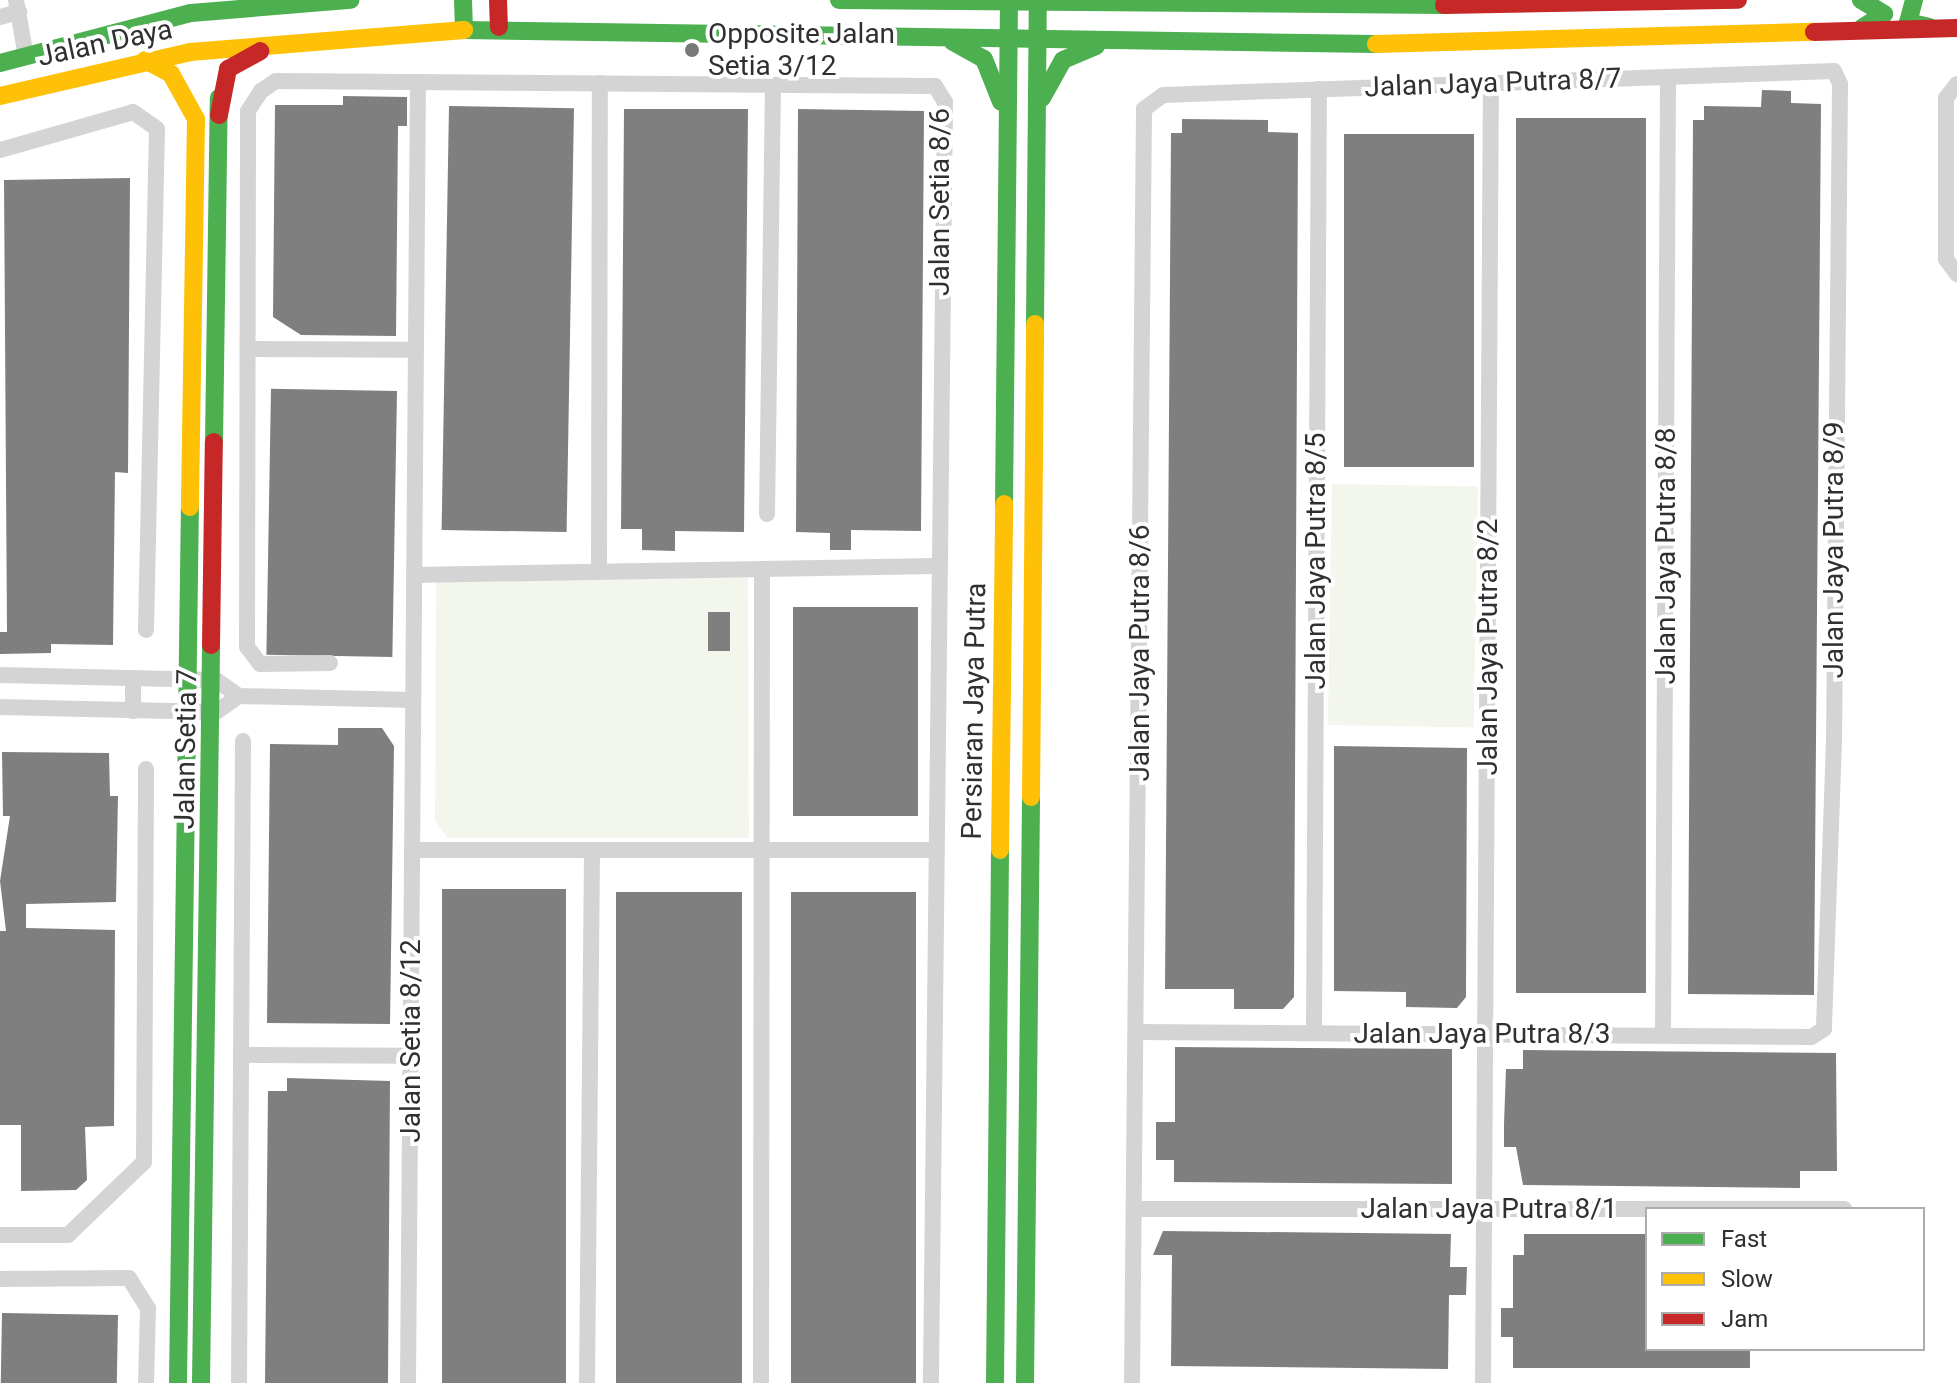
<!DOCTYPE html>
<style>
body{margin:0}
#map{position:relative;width:1957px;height:1383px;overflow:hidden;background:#fff;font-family:Roboto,sans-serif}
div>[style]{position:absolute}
.green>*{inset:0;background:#f3f6ec;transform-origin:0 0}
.building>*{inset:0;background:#7f7f7f;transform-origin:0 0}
.street>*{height:16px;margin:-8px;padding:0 8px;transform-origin:8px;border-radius:8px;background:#d4d4d4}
.fast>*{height:18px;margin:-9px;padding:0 9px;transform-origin:9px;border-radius:9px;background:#4caf50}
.slow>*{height:18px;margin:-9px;padding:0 9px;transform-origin:9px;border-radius:9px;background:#ffc107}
.jam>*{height:18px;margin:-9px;padding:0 9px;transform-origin:9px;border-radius:9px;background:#c62828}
.dots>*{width:22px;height:22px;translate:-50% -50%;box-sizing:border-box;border:4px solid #fff;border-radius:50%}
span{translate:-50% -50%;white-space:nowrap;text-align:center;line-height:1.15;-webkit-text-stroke:8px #fff;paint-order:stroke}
.poi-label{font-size:28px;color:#303030}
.left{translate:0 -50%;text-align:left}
.street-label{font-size:28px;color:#303030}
.legend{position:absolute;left:1645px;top:1207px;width:280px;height:144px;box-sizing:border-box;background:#fff;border:2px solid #acacac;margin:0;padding:10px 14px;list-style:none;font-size:24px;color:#303030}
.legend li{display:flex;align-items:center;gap:16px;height:40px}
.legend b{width:40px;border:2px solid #acacac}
</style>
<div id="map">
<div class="green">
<i style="left:1332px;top:484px;width:146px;height:241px;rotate:1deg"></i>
<i style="clip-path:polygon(748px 576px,749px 838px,448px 838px,435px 821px,436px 582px)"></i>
</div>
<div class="building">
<i style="clip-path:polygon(1762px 90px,1791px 91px,1791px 103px,1821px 104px,1814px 995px,1688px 994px,1693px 120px,1704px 120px,1704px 106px,1761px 107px)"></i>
<i style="clip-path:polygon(343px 96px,407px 97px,407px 126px,398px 126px,396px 336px,301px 335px,273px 317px,275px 105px,343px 105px)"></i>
<i style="left:449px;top:106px;width:125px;height:424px;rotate:1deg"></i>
<i style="clip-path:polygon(624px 109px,748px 109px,744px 532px,675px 531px,675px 551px,642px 550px,642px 529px,621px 529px)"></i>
<i style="clip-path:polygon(798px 109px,924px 111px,921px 531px,851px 530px,851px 550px,830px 550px,830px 533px,796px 532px)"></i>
<i style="left:1516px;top:118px;width:130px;height:875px"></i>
<i style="clip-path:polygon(1182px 119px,1268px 120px,1268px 132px,1298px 133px,1294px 997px,1283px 1009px,1234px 1009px,1234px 989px,1165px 989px,1171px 133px,1182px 133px)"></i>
<i style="left:1344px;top:134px;width:130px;height:333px"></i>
<i style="clip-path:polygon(130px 178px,128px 473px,115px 472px,113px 645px,51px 644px,51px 653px,0 654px,0 632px,7px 632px,4px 180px)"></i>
<i style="left:397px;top:391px;width:266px;height:126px;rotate:91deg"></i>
<i style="left:793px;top:607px;width:125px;height:209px"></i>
<i style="left:708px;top:612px;width:22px;height:39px"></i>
<i style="clip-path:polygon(338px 728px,382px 728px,394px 746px,390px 1024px,267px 1023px,270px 744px,338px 745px)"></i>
<i style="clip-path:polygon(1334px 746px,1467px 748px,1466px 997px,1457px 1008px,1406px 1007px,1406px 992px,1334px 991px)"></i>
<i style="clip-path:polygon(2px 752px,109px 753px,110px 796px,118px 796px,116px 902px,26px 904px,26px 928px,115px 930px,114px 1126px,85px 1127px,87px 1180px,76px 1190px,21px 1191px,21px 1125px,0 1125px,0 931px,6px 931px,0 881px,10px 816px,3px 816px)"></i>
<i style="left:442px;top:889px;width:124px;height:494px"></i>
<i style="left:616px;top:892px;width:126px;height:491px"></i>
<i style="left:791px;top:892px;width:125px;height:491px"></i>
<i style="clip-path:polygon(1175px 1047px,1452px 1049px,1452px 1184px,1174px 1182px,1174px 1160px,1156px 1160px,1156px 1122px,1175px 1122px)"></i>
<i style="clip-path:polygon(1523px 1050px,1836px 1053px,1837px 1171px,1800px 1171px,1800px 1188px,1523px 1185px,1516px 1147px,1504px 1147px,1504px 1124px,1506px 1069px,1523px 1069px)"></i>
<i style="clip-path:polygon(287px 1078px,390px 1081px,388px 1383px,265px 1383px,268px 1091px,287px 1091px)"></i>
<i style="clip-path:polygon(1163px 1231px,1451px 1234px,1450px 1267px,1467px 1267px,1466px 1295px,1449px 1295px,1448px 1369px,1171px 1366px,1172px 1255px,1153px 1255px)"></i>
<i style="clip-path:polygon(1524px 1234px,1647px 1234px,1647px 1349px,1750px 1349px,1750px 1368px,1513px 1368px,1513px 1337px,1501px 1337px,1501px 1308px,1513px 1308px,1513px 1255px,1524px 1255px)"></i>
<i style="left:2px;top:1313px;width:116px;height:70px;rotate:1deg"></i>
</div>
<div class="street">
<i style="left:16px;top:0;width:58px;rotate:80deg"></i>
<i style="left:0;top:17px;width:20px;rotate:-15deg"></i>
<i style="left:1957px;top:84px;width:18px;rotate:128deg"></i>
<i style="left:1946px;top:98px;width:161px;rotate:90deg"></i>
<i style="left:1946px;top:259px;width:19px;rotate:54deg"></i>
<i style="left:0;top:150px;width:138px;rotate:-15.9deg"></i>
<i style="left:133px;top:112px;width:29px;rotate:35deg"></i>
<i style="left:157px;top:129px;width:501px;rotate:91.26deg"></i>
<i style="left:250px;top:349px;width:166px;rotate:0.3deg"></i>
<i style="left:767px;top:514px;width:429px;rotate:-89.2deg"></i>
<i style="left:599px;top:572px;width:489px;rotate:-89.9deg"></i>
<i style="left:414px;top:575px;width:522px;rotate:-0.99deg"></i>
<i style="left:330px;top:663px;width:70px;rotate:179.2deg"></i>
<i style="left:260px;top:664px;width:21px;rotate:-127deg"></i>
<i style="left:247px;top:647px;width:536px;rotate:-89.89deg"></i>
<i style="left:248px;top:111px;width:24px;rotate:-57deg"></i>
<i style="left:261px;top:91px;width:18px;rotate:-34deg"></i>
<i style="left:276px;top:81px;width:659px;rotate:0.43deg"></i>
<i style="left:935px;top:86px;width:19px;rotate:58deg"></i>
<i style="left:945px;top:102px;width:1281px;rotate:90.63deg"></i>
<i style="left:0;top:675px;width:216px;rotate:1.3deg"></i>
<i style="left:216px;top:680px;width:28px;rotate:35deg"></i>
<i style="left:239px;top:696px;width:174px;rotate:1.3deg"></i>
<i style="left:133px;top:679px;width:32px;rotate:90deg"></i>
<i style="left:0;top:707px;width:216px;rotate:1.3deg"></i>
<i style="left:216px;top:712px;width:28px;rotate:-35deg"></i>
<i style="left:412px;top:850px;width:523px"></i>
<i style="left:1314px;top:1033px;width:944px;rotate:-89.7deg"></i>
<i style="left:1663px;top:1034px;width:957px;rotate:-89.7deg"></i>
<i style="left:246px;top:1055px;width:164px;rotate:0.3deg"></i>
<i style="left:1134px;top:1209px;width:710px"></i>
<i style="left:0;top:1235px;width:68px"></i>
<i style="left:68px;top:1235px;width:105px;rotate:-43.8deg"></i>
<i style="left:144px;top:1162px;width:393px;rotate:-89.7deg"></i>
<i style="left:0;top:1279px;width:129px;rotate:-0.4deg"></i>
<i style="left:129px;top:1278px;width:36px;rotate:58deg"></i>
<i style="left:148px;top:1308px;width:75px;rotate:91.5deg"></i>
<i style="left:239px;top:1383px;width:642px;rotate:-89.64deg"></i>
<i style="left:408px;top:1383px;width:1301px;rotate:-89.56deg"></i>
<i style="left:587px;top:1383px;width:533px;rotate:-89.46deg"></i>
<i style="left:761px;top:1383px;width:814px;rotate:-89.93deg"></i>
<i style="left:1132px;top:1383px;width:1274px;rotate:-89.46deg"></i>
<i style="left:1144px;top:109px;width:24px;rotate:-36deg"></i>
<i style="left:1163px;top:95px;width:671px;rotate:-2.05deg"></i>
<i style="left:1834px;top:71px;width:14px;rotate:65deg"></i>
<i style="left:1840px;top:84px;width:656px;rotate:90.52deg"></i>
<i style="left:1834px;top:740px;width:289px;rotate:92deg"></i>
<i style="left:1824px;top:1029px;width:15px;rotate:148deg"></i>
<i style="left:1811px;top:1037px;width:673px;rotate:-179.57deg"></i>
<i style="left:1483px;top:1383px;width:1299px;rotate:-89.65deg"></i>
</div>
<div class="fast">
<i style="left:463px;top:0;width:29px;rotate:88deg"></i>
<i style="left:839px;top:0;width:605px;rotate:0.47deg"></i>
<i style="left:1861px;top:0;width:27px;rotate:31deg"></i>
<i style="left:1884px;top:14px;width:26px;rotate:148deg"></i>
<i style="left:1914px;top:0;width:23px;rotate:105deg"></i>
<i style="left:1908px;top:22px;width:22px;rotate:13deg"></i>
<i style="left:464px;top:30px;width:912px;rotate:0.88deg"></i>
<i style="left:953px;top:42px;width:35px;rotate:29deg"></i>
<i style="left:984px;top:59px;width:46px;rotate:68.4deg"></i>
<i style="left:0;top:63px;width:197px;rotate:-14.7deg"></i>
<i style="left:191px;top:13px;width:160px;rotate:-4.7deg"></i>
<i style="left:1042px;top:98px;width:43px;rotate:-61.1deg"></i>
<i style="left:1063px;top:60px;width:36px;rotate:-23deg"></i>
<i style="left:1035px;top:324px;width:324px;rotate:-89.5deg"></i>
<i style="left:214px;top:442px;width:344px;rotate:-89.2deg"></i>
<i style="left:1004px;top:504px;width:504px;rotate:-89.43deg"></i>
<i style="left:178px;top:1383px;width:876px;rotate:-89.22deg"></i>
<i style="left:201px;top:1383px;width:738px;rotate:-89.22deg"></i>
<i style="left:995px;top:1383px;width:533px;rotate:-89.46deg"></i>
<i style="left:1025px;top:1383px;width:586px;rotate:-89.41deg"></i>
</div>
<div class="slow">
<i style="left:1376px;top:44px;width:438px;rotate:-1.6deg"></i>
<i style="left:145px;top:60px;width:30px;rotate:28deg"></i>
<i style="left:171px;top:74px;width:51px;rotate:60.9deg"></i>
<i style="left:196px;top:119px;width:388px;rotate:90.9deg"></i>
<i style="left:0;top:96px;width:195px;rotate:-13deg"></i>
<i style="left:190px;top:52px;width:275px;rotate:-4.6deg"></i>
<i style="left:1031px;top:797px;width:473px;rotate:-89.5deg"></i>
<i style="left:1000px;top:850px;width:346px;rotate:-89.3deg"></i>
</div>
<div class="jam">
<i style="left:498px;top:0;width:27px;rotate:88deg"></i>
<i style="left:1444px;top:5px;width:294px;rotate:-1deg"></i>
<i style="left:1814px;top:32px;width:143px;rotate:-1.6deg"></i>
<i style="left:219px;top:115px;width:47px;rotate:-78.9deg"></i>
<i style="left:228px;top:69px;width:37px;rotate:-29deg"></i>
<i style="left:211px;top:645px;width:203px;rotate:-89.2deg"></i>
</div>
<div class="dots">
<i style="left:692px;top:50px;background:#787878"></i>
</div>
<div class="poi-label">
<span class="left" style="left:708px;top:50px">Opposite Jalan<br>Setia 3/12</span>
</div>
<div class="street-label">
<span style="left:105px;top:43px;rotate:-12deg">Jalan Daya</span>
<span style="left:1493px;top:83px;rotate:-2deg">Jalan Jaya Putra 8/7</span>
<span style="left:940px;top:202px;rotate:-90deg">Jalan Setia 8/6</span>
<span style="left:1834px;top:550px;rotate:-90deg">Jalan Jaya Putra 8/9</span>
<span style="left:1666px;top:556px;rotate:-90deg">Jalan Jaya Putra 8/8</span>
<span style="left:1316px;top:561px;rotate:-90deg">Jalan Jaya Putra 8/5</span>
<span style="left:1488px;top:647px;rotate:-90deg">Jalan Jaya Putra 8/2</span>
<span style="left:1140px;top:653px;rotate:-90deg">Jalan Jaya Putra 8/6</span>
<span style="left:974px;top:711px;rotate:-89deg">Persiaran Jaya Putra</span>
<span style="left:186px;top:749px;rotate:-89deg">Jalan Setia 7</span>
<span style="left:1482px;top:1034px">Jalan Jaya Putra 8/3</span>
<span style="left:411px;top:1041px;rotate:-90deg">Jalan Setia 8/12</span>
<span style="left:1489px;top:1209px">Jalan Jaya Putra 8/1</span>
</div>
<ul class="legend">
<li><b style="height:10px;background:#4caf50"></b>Fast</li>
<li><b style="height:10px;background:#ffc107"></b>Slow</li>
<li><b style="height:10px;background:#c62828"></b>Jam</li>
</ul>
</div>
